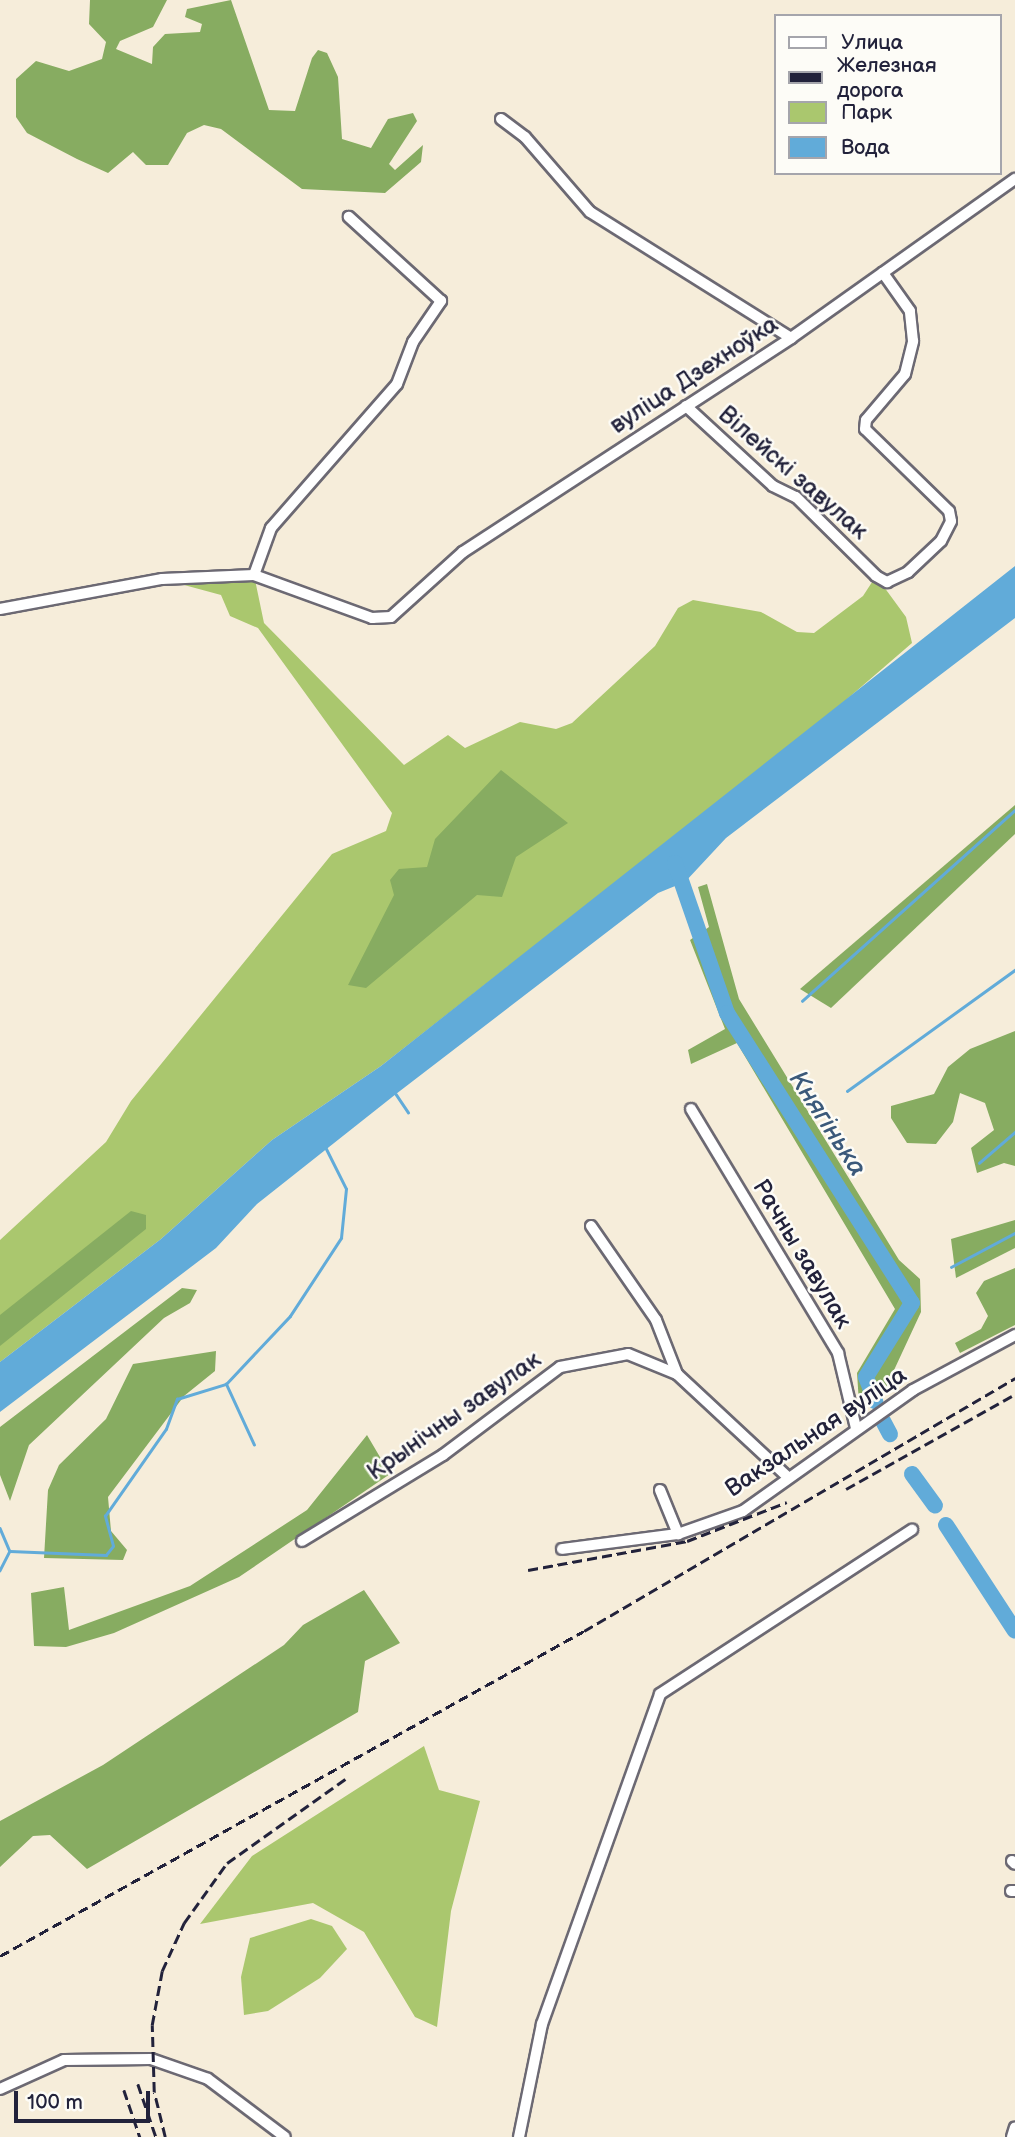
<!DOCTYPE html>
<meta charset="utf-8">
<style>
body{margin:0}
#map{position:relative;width:1015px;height:2137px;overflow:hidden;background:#f6edda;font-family:"Balsamiq Sans",sans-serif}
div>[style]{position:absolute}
.green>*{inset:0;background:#aac76e}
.forest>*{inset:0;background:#87ac61}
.water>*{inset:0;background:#61abd9}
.stream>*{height:2.5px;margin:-1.25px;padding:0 1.25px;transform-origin:1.25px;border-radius:1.25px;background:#61abd9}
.river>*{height:16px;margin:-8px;padding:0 8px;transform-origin:8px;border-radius:8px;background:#61abd9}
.roads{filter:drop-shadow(2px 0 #6c6973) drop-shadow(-2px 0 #6c6973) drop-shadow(0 2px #6c6973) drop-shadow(0 -2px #6c6973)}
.street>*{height:10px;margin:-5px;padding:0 5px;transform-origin:5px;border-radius:5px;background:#fff}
.rail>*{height:2.5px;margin-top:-1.25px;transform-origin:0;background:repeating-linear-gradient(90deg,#22223b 0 10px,transparent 0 15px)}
span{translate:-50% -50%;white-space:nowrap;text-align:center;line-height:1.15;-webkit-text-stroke:5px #fdfcf7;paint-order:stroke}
.street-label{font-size:24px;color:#22223b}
.water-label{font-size:26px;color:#3b597a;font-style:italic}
.legend{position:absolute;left:774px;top:14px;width:228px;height:161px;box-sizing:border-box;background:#fdfcf7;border:2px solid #a5a5ac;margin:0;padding:9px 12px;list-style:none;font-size:21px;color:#22223b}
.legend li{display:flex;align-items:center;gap:14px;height:35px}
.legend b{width:35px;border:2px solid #a5a5ac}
.scale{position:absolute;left:14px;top:2091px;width:136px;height:32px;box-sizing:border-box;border:4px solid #22223b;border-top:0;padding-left:9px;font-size:21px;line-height:24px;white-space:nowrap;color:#22223b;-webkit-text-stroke:5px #fdfcf7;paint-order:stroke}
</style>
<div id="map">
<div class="green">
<i style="clip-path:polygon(254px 575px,264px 623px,404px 765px,448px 735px,465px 748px,520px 722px,556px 729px,572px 723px,655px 646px,678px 608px,693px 600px,761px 612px,797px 632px,814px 633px,863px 596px,876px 576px,906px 617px,912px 643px,817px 725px,381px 1066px,272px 1140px,161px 1239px,0 1362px,0 1240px,106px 1142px,131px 1101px,332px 854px,386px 831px,392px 813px,258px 628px,230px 616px,221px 595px,162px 579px)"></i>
<i style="clip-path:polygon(424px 1746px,439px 1790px,480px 1801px,451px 1911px,437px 2027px,415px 2017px,364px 1932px,313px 1903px,200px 1924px,252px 1856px)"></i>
<i style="clip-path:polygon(311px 1919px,332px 1926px,347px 1949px,320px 1978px,268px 2011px,244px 2015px,241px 1977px,250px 1938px)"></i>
</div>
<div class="forest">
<i style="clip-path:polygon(90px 0,167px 0,153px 27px,120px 41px,116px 49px,152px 64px,153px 47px,165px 34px,200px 32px,202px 24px,185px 17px,187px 9px,231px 0,269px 110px,295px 111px,312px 58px,318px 50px,327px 53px,338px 77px,342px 139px,371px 148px,388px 119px,413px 113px,417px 121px,389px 164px,395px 170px,423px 145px,421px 162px,385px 193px,302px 189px,221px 129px,204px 125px,187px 133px,168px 165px,146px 165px,133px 152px,108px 173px,77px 159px,27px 133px,16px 117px,16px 79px,36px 61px,69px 71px,102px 59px,106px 42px,89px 24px)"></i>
<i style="clip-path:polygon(501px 770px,568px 823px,516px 857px,502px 897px,477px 895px,366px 988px,348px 985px,394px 895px,390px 880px,399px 869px,427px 867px,435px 839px)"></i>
<i style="clip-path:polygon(1015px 805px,1015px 834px,831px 1008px,800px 989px)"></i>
<i style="clip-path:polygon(707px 884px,739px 999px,899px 1260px,920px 1279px,921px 1312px,882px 1396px,859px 1403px,857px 1373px,895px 1309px,737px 1043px,691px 1064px,688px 1050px,725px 1029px,690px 940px,709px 927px,698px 887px)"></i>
<i style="clip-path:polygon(1015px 1031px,1015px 1166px,1004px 1163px,977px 1173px,971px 1148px,994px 1130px,985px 1103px,960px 1093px,953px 1122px,936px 1144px,907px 1143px,891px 1118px,891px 1106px,934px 1094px,948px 1067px,970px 1049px)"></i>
<i style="clip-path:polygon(131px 1211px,146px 1215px,146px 1229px,0 1346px,0 1315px)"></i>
<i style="clip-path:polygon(1015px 1220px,1015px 1248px,956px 1278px,951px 1239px)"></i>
<i style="clip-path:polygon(1015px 1268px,1015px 1325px,960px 1353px,955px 1343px,981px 1329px,988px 1316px,976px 1293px,984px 1281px)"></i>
<i style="clip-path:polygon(182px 1288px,197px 1290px,190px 1303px,164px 1318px,29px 1445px,10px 1501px,0 1475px,0 1427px)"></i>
<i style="clip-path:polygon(216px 1351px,215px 1371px,184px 1396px,108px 1497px,111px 1531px,127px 1550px,123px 1560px,44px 1558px,48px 1490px,59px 1465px,106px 1419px,133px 1364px)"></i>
<i style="clip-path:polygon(367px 1435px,390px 1474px,239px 1577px,114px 1633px,66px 1647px,34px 1646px,31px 1593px,64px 1587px,69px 1630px,190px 1586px,307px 1510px)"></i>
<i style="clip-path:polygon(364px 1590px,400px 1643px,365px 1661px,358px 1712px,87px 1869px,50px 1835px,33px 1836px,0 1867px,0 1821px,103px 1765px,284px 1645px,303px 1625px)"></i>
</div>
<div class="water">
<i style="clip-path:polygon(1015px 566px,1015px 618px,726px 838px,685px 882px,658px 893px,396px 1094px,257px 1204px,216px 1248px,0 1412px,0 1362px,161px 1239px,272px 1140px,381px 1066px)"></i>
</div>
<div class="stream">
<i style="left:802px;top:1001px;width:286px;rotate:-41.9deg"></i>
<i style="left:847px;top:1091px;width:207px;rotate:-35.8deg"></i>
<i style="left:396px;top:1094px;width:22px;rotate:56deg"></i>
<i style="left:979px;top:1163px;width:48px;rotate:-40.7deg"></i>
<i style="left:951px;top:1267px;width:72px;rotate:-28deg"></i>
<i style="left:254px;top:1445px;width:67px;rotate:-114.7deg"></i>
<i style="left:226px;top:1384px;width:93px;rotate:-46.7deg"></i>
<i style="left:290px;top:1316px;width:93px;rotate:-56.8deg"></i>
<i style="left:341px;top:1238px;width:49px;rotate:-84.2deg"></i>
<i style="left:346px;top:1189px;width:45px;rotate:-116.6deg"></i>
<i style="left:0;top:1528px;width:25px;rotate:67deg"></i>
<i style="left:10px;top:1551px;width:22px;rotate:117deg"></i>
<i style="left:10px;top:1551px;width:96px;rotate:2.4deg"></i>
<i style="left:106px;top:1555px;width:11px;rotate:-52deg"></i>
<i style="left:113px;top:1546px;width:31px;rotate:-105deg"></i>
<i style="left:105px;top:1516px;width:106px;rotate:-55deg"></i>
<i style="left:166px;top:1429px;width:32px;rotate:-70deg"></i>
<i style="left:177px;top:1399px;width:51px;rotate:-17deg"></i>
</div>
<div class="river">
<i style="left:675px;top:863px;width:159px;rotate:70.9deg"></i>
<i style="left:727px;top:1013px;width:344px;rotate:57.5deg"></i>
<i style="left:912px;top:1303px;width:87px;rotate:121.9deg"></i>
<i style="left:866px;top:1377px;width:26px;rotate:69deg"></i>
<i style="left:883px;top:1421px;width:15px;rotate:62deg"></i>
<i style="left:912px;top:1474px;width:39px;rotate:54deg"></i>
<i style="left:946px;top:1525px;width:126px;rotate:56.9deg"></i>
</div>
<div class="roads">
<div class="street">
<i style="left:501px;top:119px;width:30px;rotate:37deg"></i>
<i style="left:525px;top:137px;width:99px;rotate:49.1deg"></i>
<i style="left:590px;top:212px;width:237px;rotate:32.1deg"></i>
<i style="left:686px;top:406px;width:118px;rotate:42.6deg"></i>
<i style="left:773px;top:486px;width:25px;rotate:26deg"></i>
<i style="left:796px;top:497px;width:112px;rotate:44.6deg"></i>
<i style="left:876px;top:576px;width:13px;rotate:29deg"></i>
<i style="left:887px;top:582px;width:23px;rotate:-25deg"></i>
<i style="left:908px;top:572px;width:45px;rotate:-43.2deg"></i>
<i style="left:941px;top:541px;width:22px;rotate:-63deg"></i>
<i style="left:951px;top:521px;width:10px;rotate:-101deg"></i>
<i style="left:949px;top:511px;width:117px;rotate:-135.7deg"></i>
<i style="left:865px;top:429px;width:9px;rotate:-84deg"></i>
<i style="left:866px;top:420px;width:60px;rotate:-49.7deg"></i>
<i style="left:905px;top:374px;width:34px;rotate:-76deg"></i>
<i style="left:913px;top:341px;width:30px;rotate:-96deg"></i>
<i style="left:910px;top:311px;width:47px;rotate:-125.4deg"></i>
<i style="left:254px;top:575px;width:50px;rotate:-70.1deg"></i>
<i style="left:271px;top:528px;width:191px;rotate:-48.8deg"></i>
<i style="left:397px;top:384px;width:45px;rotate:-69.1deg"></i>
<i style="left:413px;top:342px;width:50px;rotate:-55.7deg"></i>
<i style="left:441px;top:301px;width:125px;rotate:-137.6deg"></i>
<i style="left:0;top:609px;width:165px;rotate:-10.5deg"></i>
<i style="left:162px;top:579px;width:92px;rotate:-2.5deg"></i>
<i style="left:254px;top:575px;width:126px;rotate:20deg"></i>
<i style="left:372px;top:618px;width:19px;rotate:-3deg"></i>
<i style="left:391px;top:617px;width:97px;rotate:-42.1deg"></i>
<i style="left:463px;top:552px;width:392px;rotate:-33.1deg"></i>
<i style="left:791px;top:338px;width:275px;rotate:-35.4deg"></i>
<i style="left:691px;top:1109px;width:285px;rotate:58.9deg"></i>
<i style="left:838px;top:1353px;width:77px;rotate:76.5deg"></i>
<i style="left:591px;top:1226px;width:114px;rotate:55.3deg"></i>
<i style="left:656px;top:1320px;width:58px;rotate:68.7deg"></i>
<i style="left:677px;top:1374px;width:151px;rotate:42.9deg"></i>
<i style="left:660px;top:1490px;width:48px;rotate:67.8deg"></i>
<i style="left:678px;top:1534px;width:69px;rotate:-19.5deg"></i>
<i style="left:743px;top:1511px;width:209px;rotate:-35.4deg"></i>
<i style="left:913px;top:1390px;width:116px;rotate:-28.3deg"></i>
<i style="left:302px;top:1541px;width:165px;rotate:-31.4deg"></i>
<i style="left:443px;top:1455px;width:146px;rotate:-36.9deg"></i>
<i style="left:560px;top:1367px;width:69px;rotate:-10.8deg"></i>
<i style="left:628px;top:1354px;width:53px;rotate:22.2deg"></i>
<i style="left:562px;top:1549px;width:117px;rotate:-7.4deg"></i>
<i style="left:1012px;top:1861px;width:4px;rotate:45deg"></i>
<i style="left:1011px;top:1891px;width:4px"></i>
<i style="left:0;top:2089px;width:70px;rotate:-24.4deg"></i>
<i style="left:64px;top:2060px;width:87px;rotate:-0.7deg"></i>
<i style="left:151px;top:2059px;width:60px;rotate:19.3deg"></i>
<i style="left:208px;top:2079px;width:96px;rotate:37deg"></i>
<i style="left:519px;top:2137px;width:115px;rotate:-78.5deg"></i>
<i style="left:542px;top:2024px;width:350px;rotate:-70.3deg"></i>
<i style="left:660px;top:1694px;width:301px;rotate:-33.1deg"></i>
<i style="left:1012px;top:2137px;width:10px;rotate:-73deg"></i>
</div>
</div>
<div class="rail">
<i style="left:846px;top:1489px;width:194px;rotate:-29.3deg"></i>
<i style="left:528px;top:1570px;width:162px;rotate:-10.3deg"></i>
<i style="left:687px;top:1541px;width:107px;rotate:-21.3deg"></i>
<i style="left:0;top:1956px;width:668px;rotate:-29.1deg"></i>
<i style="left:584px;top:1631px;width:500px;rotate:-30.4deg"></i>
<i style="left:138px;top:2084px;width:56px;rotate:71.2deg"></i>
<i style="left:124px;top:2090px;width:50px;rotate:71.2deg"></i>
<i style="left:165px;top:2137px;width:46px;rotate:-103.7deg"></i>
<i style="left:154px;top:2092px;width:67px;rotate:-91.7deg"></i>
<i style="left:152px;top:2025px;width:55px;rotate:-79.5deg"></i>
<i style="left:162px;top:1971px;width:53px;rotate:-65.4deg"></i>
<i style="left:184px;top:1923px;width:74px;rotate:-54.4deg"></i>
<i style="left:227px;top:1863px;width:148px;rotate:-35.4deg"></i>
</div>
<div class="street-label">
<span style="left:694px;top:375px;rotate:-33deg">вуліца Дзехноўка</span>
<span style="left:793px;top:473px;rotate:41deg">Вілейскі завулак</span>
<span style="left:802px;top:1254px;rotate:59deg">Рачны завулак</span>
<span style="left:454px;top:1416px;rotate:-35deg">Крынічны завулак</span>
<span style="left:816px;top:1432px;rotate:-34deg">Вакзальная вуліца</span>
</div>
<div class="water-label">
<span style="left:827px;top:1124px;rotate:57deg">Княгінька</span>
</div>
<ul class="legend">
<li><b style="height:9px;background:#fff"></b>Улица</li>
<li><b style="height:9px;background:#22223b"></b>Железная дорога</li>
<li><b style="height:19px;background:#aac76e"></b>Парк</li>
<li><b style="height:19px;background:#61abd9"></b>Вода</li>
</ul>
<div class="scale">100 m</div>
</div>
